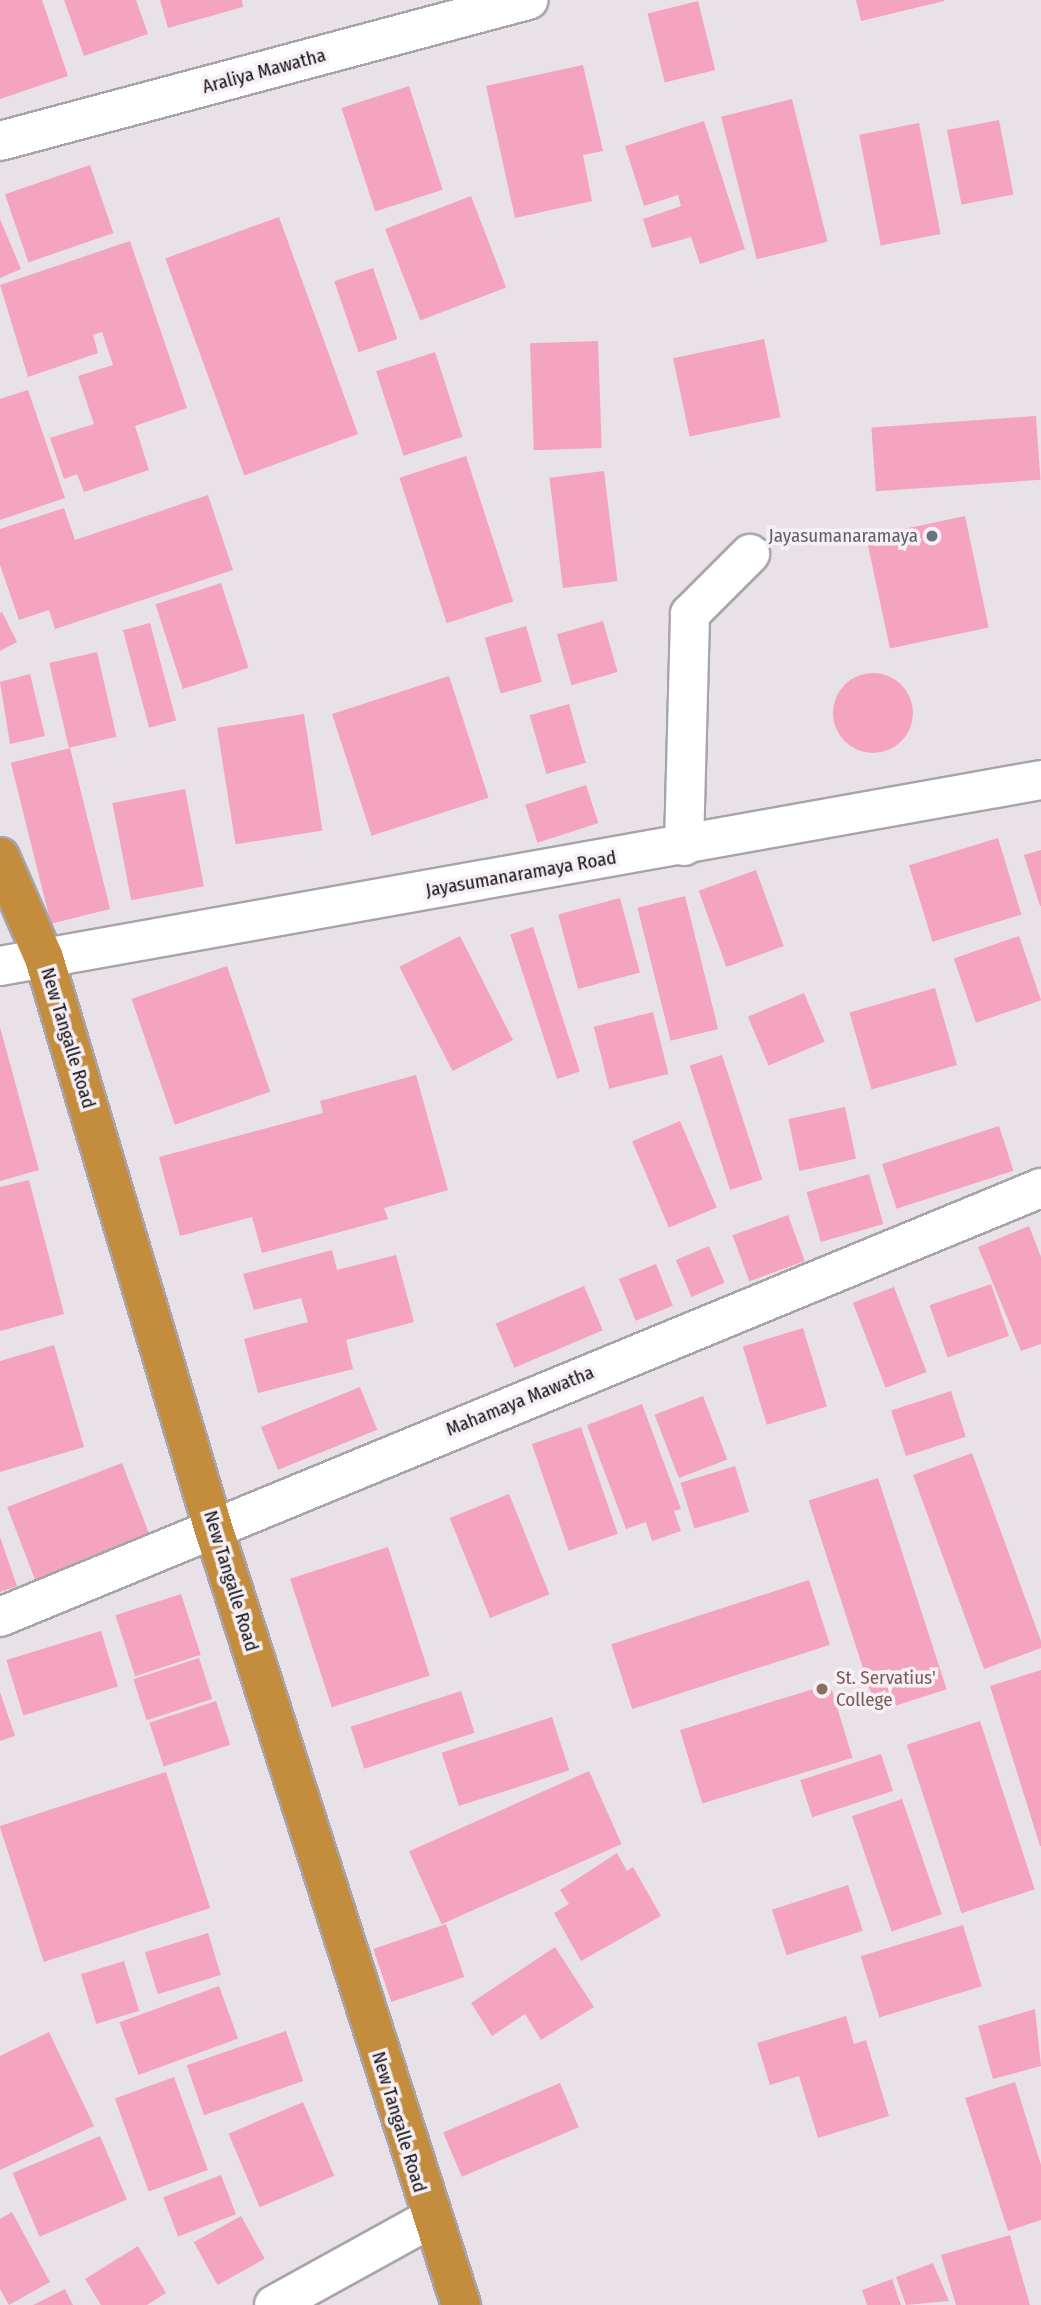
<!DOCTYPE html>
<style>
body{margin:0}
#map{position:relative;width:1041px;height:2305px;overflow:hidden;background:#e8e2e8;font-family:"Fira Sans Condensed",sans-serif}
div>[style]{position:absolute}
.building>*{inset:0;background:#f4a4be;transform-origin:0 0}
.round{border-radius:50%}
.roads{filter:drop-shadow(2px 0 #a9a3aa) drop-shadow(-2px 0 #a9a3aa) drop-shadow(0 2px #a9a3aa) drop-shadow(0 -2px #a9a3aa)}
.street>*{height:38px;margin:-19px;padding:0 19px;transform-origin:19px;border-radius:19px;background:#fff}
.highway>*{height:38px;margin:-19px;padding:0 19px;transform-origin:19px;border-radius:19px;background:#c48d3d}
.dots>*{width:19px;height:19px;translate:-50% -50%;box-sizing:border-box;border:4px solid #f6eff6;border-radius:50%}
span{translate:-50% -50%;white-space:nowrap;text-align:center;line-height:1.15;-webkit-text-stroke:7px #f6eff6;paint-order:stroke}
.street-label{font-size:19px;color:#131113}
.worship-label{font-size:19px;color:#5b616d}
.right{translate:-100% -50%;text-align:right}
.education-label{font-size:19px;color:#785e54}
.left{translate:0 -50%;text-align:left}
</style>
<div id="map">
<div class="building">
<i style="clip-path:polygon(0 0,42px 0,68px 76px,0 99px)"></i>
<i style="clip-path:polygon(64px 0,136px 0,148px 34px,84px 56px)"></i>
<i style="clip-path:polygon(160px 0,242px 0,243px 7px,168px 28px)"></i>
<i style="clip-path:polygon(856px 0,944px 0,944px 1px,861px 21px)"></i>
<i style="left:698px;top:1px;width:71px;height:52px;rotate:76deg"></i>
<i style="clip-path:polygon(583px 65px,603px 151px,583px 155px,592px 201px,515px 218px,486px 86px)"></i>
<i style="left:409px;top:86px;width:109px;height:71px;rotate:72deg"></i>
<i style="left:792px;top:99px;width:147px;height:73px;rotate:76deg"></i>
<i style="left:999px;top:120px;width:76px;height:53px;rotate:79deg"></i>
<i style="clip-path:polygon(704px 121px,745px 249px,700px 264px,691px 237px,652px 248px,643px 219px,681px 206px,678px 195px,644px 206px,625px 146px)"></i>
<i style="left:919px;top:123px;width:113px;height:61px;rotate:79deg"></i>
<i style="left:90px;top:165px;width:72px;height:90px;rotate:71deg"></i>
<i style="left:471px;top:196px;width:98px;height:92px;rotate:69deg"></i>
<i style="left:279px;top:217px;width:231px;height:121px;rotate:70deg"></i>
<i style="clip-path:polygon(0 219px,21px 269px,0 278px)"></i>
<i style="clip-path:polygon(130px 241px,187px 408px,135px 426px,149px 470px,84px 492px,77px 474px,64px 479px,50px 438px,94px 424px,78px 376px,113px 365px,102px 332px,93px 335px,98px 353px,28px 377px,0 285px)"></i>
<i style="left:373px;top:268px;width:75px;height:41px;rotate:71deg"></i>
<i style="left:764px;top:339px;width:80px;height:93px;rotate:78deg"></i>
<i style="left:598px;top:341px;width:107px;height:68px;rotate:88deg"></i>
<i style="left:435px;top:352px;width:89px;height:62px;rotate:72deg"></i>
<i style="clip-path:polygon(28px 390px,65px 498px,0 520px,0 399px)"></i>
<i style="left:1036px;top:416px;width:64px;height:165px;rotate:86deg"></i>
<i style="left:466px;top:456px;width:153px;height:70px;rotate:72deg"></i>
<i style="left:604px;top:471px;width:111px;height:55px;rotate:83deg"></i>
<i style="clip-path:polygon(208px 495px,233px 570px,55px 629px,49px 610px,19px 620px,0 565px,0 529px,64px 508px,75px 540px)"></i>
<i style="left:965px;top:516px;width:114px;height:101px;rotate:78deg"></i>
<i style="left:221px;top:583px;width:89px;height:69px;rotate:72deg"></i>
<i style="clip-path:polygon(2px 612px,17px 642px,0 651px,0 613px)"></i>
<i style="left:603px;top:621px;width:53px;height:48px;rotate:74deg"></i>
<i style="left:150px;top:623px;width:101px;height:28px;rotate:75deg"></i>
<i style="left:526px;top:626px;width:58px;height:43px;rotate:74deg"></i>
<i style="left:97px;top:652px;width:87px;height:49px;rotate:77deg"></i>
<i class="round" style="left:833px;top:673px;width:80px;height:80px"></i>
<i style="clip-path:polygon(30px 674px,45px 736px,10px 744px,0 682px)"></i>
<i style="left:449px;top:676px;width:128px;height:123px;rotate:72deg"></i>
<i style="left:569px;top:704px;width:61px;height:41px;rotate:74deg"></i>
<i style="left:304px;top:714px;width:118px;height:88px;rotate:81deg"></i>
<i style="left:70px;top:748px;width:166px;height:61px;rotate:76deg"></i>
<i style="left:586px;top:785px;width:40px;height:64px;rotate:72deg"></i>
<i style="left:185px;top:789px;width:99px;height:74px;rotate:79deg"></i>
<i style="left:998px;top:838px;width:80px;height:93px;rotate:73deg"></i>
<i style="clip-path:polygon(1041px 850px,1041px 906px,1040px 906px,1024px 855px)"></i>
<i style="left:756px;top:870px;width:81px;height:61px;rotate:70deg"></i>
<i style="left:685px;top:896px;width:137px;height:49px;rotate:76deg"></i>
<i style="left:620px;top:898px;width:77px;height:64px;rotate:75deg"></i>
<i style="left:533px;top:927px;width:152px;height:24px;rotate:72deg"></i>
<i style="left:460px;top:936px;width:117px;height:68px;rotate:63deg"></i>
<i style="left:1019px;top:936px;width:68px;height:69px;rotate:71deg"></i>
<i style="left:227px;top:966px;width:133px;height:101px;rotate:71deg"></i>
<i style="left:935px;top:988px;width:80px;height:89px;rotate:74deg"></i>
<i style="left:804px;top:993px;width:53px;height:61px;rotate:67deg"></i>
<i style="left:653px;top:1012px;width:64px;height:61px;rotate:76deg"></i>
<i style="clip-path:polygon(0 1027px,39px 1170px,0 1181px)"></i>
<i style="left:722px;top:1055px;width:131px;height:34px;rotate:72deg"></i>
<i style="clip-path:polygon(416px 1075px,448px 1190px,384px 1208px,388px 1219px,262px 1253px,252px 1217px,180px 1236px,159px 1157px,323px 1113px,320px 1101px)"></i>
<i style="left:845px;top:1107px;width:53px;height:58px;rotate:78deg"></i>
<i style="left:680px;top:1121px;width:94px;height:52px;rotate:67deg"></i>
<i style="left:999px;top:1126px;width:47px;height:123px;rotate:72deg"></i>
<i style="left:869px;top:1174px;width:52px;height:65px;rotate:74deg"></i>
<i style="clip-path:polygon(29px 1180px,64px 1314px,0 1331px,0 1187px)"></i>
<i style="left:788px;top:1215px;width:49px;height:59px;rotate:70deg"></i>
<i style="clip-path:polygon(1029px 1226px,1041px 1257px,1041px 1344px,1021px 1351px,978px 1247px)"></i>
<i style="left:709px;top:1246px;width:40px;height:36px;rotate:67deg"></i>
<i style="clip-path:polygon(332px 1250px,337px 1270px,396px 1255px,414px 1322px,346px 1340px,353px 1369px,258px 1393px,244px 1339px,308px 1322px,301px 1298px,254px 1310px,243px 1274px)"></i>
<i style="left:656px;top:1264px;width:45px;height:40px;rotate:68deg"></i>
<i style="left:991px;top:1284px;width:55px;height:65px;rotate:71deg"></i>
<i style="left:584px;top:1286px;width:48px;height:96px;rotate:67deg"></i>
<i style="left:894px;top:1287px;width:91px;height:44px;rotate:69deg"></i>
<i style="left:803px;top:1328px;width:82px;height:63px;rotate:73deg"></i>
<i style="clip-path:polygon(54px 1345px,84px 1447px,0 1472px,0 1361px)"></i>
<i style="left:360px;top:1387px;width:46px;height:107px;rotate:68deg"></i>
<i style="left:951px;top:1391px;width:48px;height:63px;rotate:72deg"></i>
<i style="left:703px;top:1396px;width:68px;height:52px;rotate:69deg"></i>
<i style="clip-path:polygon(642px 1404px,681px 1509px,674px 1511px,681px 1531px,652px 1541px,646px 1522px,626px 1529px,587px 1425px)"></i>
<i style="left:581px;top:1427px;width:113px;height:52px;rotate:71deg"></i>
<i style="clip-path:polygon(972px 1453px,1041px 1641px,1041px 1648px,984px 1669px,913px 1475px)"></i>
<i style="left:122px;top:1463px;width:80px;height:123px;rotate:69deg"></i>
<i style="left:735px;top:1466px;width:48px;height:57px;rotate:73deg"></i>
<i style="left:878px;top:1478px;width:222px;height:73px;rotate:72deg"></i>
<i style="left:509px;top:1494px;width:108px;height:64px;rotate:68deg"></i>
<i style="clip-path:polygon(0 1537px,17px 1586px,0 1592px)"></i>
<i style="left:388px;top:1547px;width:135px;height:103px;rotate:72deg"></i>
<i style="left:809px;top:1580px;width:68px;height:208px;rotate:72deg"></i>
<i style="left:181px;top:1594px;width:64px;height:69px;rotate:72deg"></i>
<i style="left:101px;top:1631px;width:58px;height:99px;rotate:73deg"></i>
<i style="left:199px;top:1658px;width:43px;height:69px;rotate:72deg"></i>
<i style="clip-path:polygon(1041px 1670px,1041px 1846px,1040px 1846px,990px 1686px)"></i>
<i style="left:830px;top:1684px;width:77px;height:157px;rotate:73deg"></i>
<i style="left:461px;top:1691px;width:44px;height:116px;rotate:72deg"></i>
<i style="clip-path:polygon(0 1692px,15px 1736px,0 1741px)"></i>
<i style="left:216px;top:1701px;width:46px;height:70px;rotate:72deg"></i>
<i style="left:552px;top:1717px;width:56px;height:116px;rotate:72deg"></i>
<i style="left:980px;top:1721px;width:177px;height:77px;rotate:72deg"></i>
<i style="left:881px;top:1754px;width:39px;height:85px;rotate:72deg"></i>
<i style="left:589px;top:1771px;width:80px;height:197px;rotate:66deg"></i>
<i style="left:166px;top:1772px;width:143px;height:175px;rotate:72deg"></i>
<i style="left:902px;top:1799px;width:122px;height:53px;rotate:71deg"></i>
<i style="clip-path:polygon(617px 1853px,627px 1871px,633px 1867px,661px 1916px,581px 1961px,554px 1913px,569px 1904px,560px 1890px)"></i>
<i style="left:848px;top:1885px;width:48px;height:80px;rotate:72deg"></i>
<i style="left:446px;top:1924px;width:56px;height:77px;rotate:71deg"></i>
<i style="left:963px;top:1925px;width:64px;height:107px;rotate:73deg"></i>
<i style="left:208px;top:1933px;width:44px;height:66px;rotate:73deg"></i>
<i style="clip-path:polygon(555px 1947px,594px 2007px,541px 2040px,525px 2014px,492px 2036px,471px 2003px)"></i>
<i style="left:124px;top:1961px;width:52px;height:45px;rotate:73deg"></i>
<i style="left:219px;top:1986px;width:56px;height:106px;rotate:70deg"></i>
<i style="clip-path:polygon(1035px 2009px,1041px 2066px,993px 2079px,978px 2026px)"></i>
<i style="clip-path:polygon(846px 2016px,854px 2044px,866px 2040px,889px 2116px,818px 2138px,799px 2076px,770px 2085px,757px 2043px)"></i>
<i style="left:286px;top:2031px;width:53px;height:105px;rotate:71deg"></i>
<i style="clip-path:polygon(49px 2032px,94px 2126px,0 2170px,0 2056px)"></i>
<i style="left:174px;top:2077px;width:99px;height:63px;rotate:70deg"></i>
<i style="clip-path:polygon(1015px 2082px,1041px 2165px,1041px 2220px,1008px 2231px,965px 2098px)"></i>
<i style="left:560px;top:2083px;width:48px;height:127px;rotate:67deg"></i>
<i style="left:303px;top:2102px;width:80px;height:81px;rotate:67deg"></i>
<i style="left:100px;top:2136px;width:69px;height:95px;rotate:67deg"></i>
<i style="left:221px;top:2175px;width:42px;height:62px;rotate:69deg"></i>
<i style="clip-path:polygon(12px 2212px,50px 2282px,9px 2305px,0 2289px,0 2219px)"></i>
<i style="left:241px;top:2216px;width:49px;height:54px;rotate:61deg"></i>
<i style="clip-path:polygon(1010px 2235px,1030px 2305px,956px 2305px,941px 2255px)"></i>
<i style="clip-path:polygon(138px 2246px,166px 2293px,147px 2305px,101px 2305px,85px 2279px)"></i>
<i style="clip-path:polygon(933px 2263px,949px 2301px,906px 2305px,896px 2277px)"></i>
<i style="clip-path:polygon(892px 2279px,901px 2305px,867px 2305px,862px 2290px)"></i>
<i style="clip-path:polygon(65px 2289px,73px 2305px,33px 2305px)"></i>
</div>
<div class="roads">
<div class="street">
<i style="left:0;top:141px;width:547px;rotate:-14.95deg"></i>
<i style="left:684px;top:846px;width:232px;rotate:-88.5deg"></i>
<i style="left:690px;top:614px;width:85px;rotate:-45deg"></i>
<i style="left:0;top:966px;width:1057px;rotate:-10.13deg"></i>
<i style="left:0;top:1617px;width:1126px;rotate:-22.4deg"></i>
<i style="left:274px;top:2305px;width:178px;rotate:-28.9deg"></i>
</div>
<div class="highway">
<i style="left:0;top:857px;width:110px;rotate:66.5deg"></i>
<i style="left:44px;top:958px;width:594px;rotate:73.46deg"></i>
<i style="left:213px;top:1527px;width:817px;rotate:72.32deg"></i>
</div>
</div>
<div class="dots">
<i style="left:932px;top:536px;background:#6b7280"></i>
<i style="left:822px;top:1689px;background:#8d6e63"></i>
</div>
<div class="street-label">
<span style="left:264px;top:71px;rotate:-15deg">Araliya Mawatha</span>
<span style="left:521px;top:874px;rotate:-10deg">Jayasumanaramaya Road</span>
<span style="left:68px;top:1038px;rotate:73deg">New Tangalle Road</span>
<span style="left:520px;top:1401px;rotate:-22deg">Mahamaya Mawatha</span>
<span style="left:231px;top:1581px;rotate:73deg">New Tangalle Road</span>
<span style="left:399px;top:2122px;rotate:73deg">New Tangalle Road</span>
</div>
<div class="worship-label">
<span class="right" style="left:918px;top:536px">Jayasumanaramaya</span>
</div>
<div class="education-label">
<span class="left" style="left:836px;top:1689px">St. Servatius'<br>College</span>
</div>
</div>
